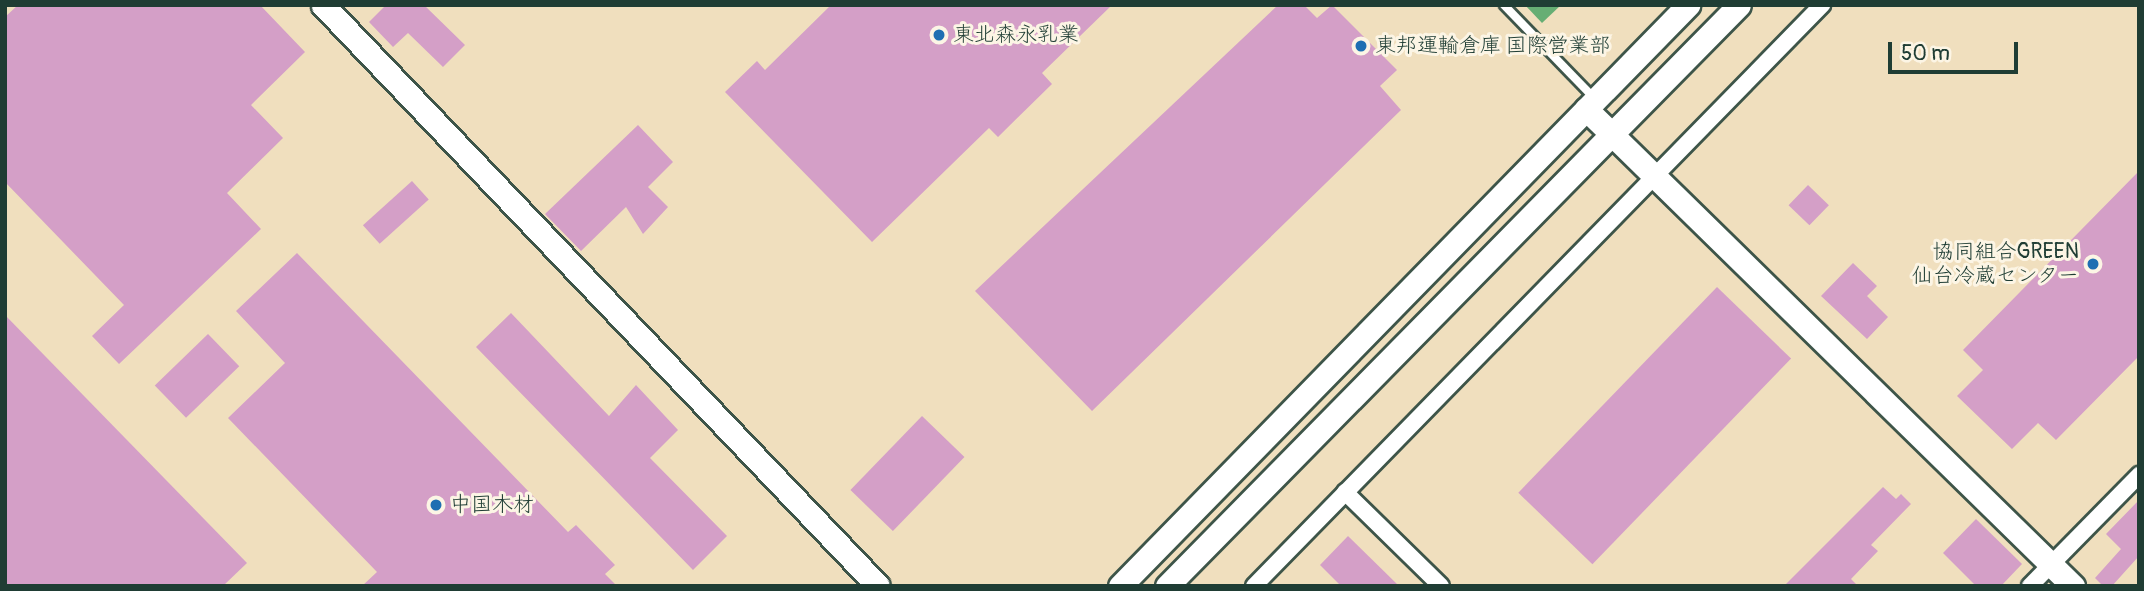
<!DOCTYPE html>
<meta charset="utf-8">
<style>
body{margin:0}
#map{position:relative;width:2144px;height:591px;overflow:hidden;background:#f0dfbe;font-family:Pangolin,"Klee One",sans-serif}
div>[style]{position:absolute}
.forest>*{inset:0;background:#66ae74}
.building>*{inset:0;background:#d49fc7;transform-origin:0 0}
.roads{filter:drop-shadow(2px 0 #3e5549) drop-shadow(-2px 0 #3e5549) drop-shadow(0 2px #3e5549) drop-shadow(0 -2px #3e5549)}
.lane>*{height:8px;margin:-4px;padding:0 4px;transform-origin:4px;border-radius:4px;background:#fff}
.street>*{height:16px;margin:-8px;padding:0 8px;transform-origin:8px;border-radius:8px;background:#fff}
.secondary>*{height:23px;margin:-11.5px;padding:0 11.5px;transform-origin:11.5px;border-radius:11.5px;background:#fff}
.dots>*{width:19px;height:19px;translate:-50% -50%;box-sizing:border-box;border:4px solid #fcf5e5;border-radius:50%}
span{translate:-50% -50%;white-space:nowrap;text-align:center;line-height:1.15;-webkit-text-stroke:6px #fcf5e5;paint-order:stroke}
.poi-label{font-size:21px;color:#1f3d34}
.left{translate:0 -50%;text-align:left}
.right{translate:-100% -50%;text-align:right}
.frame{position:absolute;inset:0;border:7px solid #1f3d34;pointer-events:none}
.scale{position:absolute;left:1888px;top:42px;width:130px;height:32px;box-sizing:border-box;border:4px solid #1f3d34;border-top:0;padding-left:9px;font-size:21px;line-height:24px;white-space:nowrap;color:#1f3d34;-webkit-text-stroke:5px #fcf5e5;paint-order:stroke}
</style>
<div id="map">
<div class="forest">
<i style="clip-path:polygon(1525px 5px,1561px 5px,1542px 23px)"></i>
</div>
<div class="building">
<i style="clip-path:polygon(18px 5px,260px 5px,305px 52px,251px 105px,283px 138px,227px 193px,261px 229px,119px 364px,92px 336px,124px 305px,5px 182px,5px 17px)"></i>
<i style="clip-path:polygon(386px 5px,424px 5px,465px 45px,443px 67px,408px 33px,393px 47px,369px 22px)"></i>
<i style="clip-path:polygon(831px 5px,1112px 5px,1042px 73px,1052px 84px,998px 137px,989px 128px,872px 242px,725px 92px,757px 61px,765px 70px)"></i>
<i style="clip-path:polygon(1278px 5px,1304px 5px,1317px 18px,1332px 5px,1397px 70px,1380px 86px,1401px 110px,1092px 411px,975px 291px)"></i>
<i style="clip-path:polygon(638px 125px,673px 162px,648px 187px,668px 207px,643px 234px,626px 207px,581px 251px,545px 214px)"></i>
<i style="clip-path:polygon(2139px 171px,2139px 356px,2056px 440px,2038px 423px,2012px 449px,1957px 396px,1983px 370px,1963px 350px)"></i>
<i style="left:412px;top:181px;width:25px;height:66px;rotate:48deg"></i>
<i style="left:1808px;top:185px;width:29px;height:28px;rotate:44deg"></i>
<i style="clip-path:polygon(297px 253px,568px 532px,576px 525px,615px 565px,605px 574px,617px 586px,362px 586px,377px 572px,228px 418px,285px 363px,236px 311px)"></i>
<i style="clip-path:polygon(1853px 263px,1877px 286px,1867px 296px,1888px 317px,1867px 339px,1821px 296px)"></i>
<i style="left:1717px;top:287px;width:103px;height:286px;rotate:44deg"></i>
<i style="clip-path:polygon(511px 313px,609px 416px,636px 385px,678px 430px,650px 458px,727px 536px,693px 570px,476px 347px)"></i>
<i style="clip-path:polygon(5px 315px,247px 563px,223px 586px,5px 586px)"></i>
<i style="left:208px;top:334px;width:45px;height:74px;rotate:46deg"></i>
<i style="left:922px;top:416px;width:59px;height:103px;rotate:44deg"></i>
<i style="clip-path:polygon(1883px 487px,1896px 499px,1901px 494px,1911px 504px,1871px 545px,1878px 551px,1851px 579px,1858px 586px,1784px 586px)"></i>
<i style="clip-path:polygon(2139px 500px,2139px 556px,2112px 586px,2103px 586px,2095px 578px,2121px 549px,2106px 534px)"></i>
<i style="clip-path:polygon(1976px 519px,2022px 564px,2001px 586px,1976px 586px,1943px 553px)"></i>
<i style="clip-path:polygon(1348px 536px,1399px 586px,1341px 586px,1320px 565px)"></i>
</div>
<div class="roads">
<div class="lane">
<i style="left:1504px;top:5px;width:131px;rotate:45.9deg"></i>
</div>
<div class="street">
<i style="left:1345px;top:492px;width:134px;rotate:44.4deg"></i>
<i style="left:1254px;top:586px;width:813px;rotate:-45.65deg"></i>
<i style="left:2030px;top:586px;width:156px;rotate:-45.5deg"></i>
</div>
<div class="secondary">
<i style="left:323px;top:5px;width:803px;rotate:46.31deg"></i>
<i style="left:1586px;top:109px;width:682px;rotate:44.41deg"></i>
<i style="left:1120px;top:586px;width:813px;rotate:-45.65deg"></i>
<i style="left:1167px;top:586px;width:815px;rotate:-45.45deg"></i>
</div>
</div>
<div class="dots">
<i style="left:939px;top:35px;background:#1f6fb2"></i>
<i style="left:1361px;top:46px;background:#1f6fb2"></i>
<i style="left:2093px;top:264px;background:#1f6fb2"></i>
<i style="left:436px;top:505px;background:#1f6fb2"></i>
</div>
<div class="poi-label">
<span class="left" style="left:953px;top:35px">東北森永乳業</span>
<span class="left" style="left:1375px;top:46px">東邦運輸倉庫 国際営業部</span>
<span class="right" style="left:2079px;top:264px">協同組合GREEN<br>仙台冷蔵センター</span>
<span class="left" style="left:450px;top:505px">中国木材</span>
</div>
<div class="frame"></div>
<div class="scale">50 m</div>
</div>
